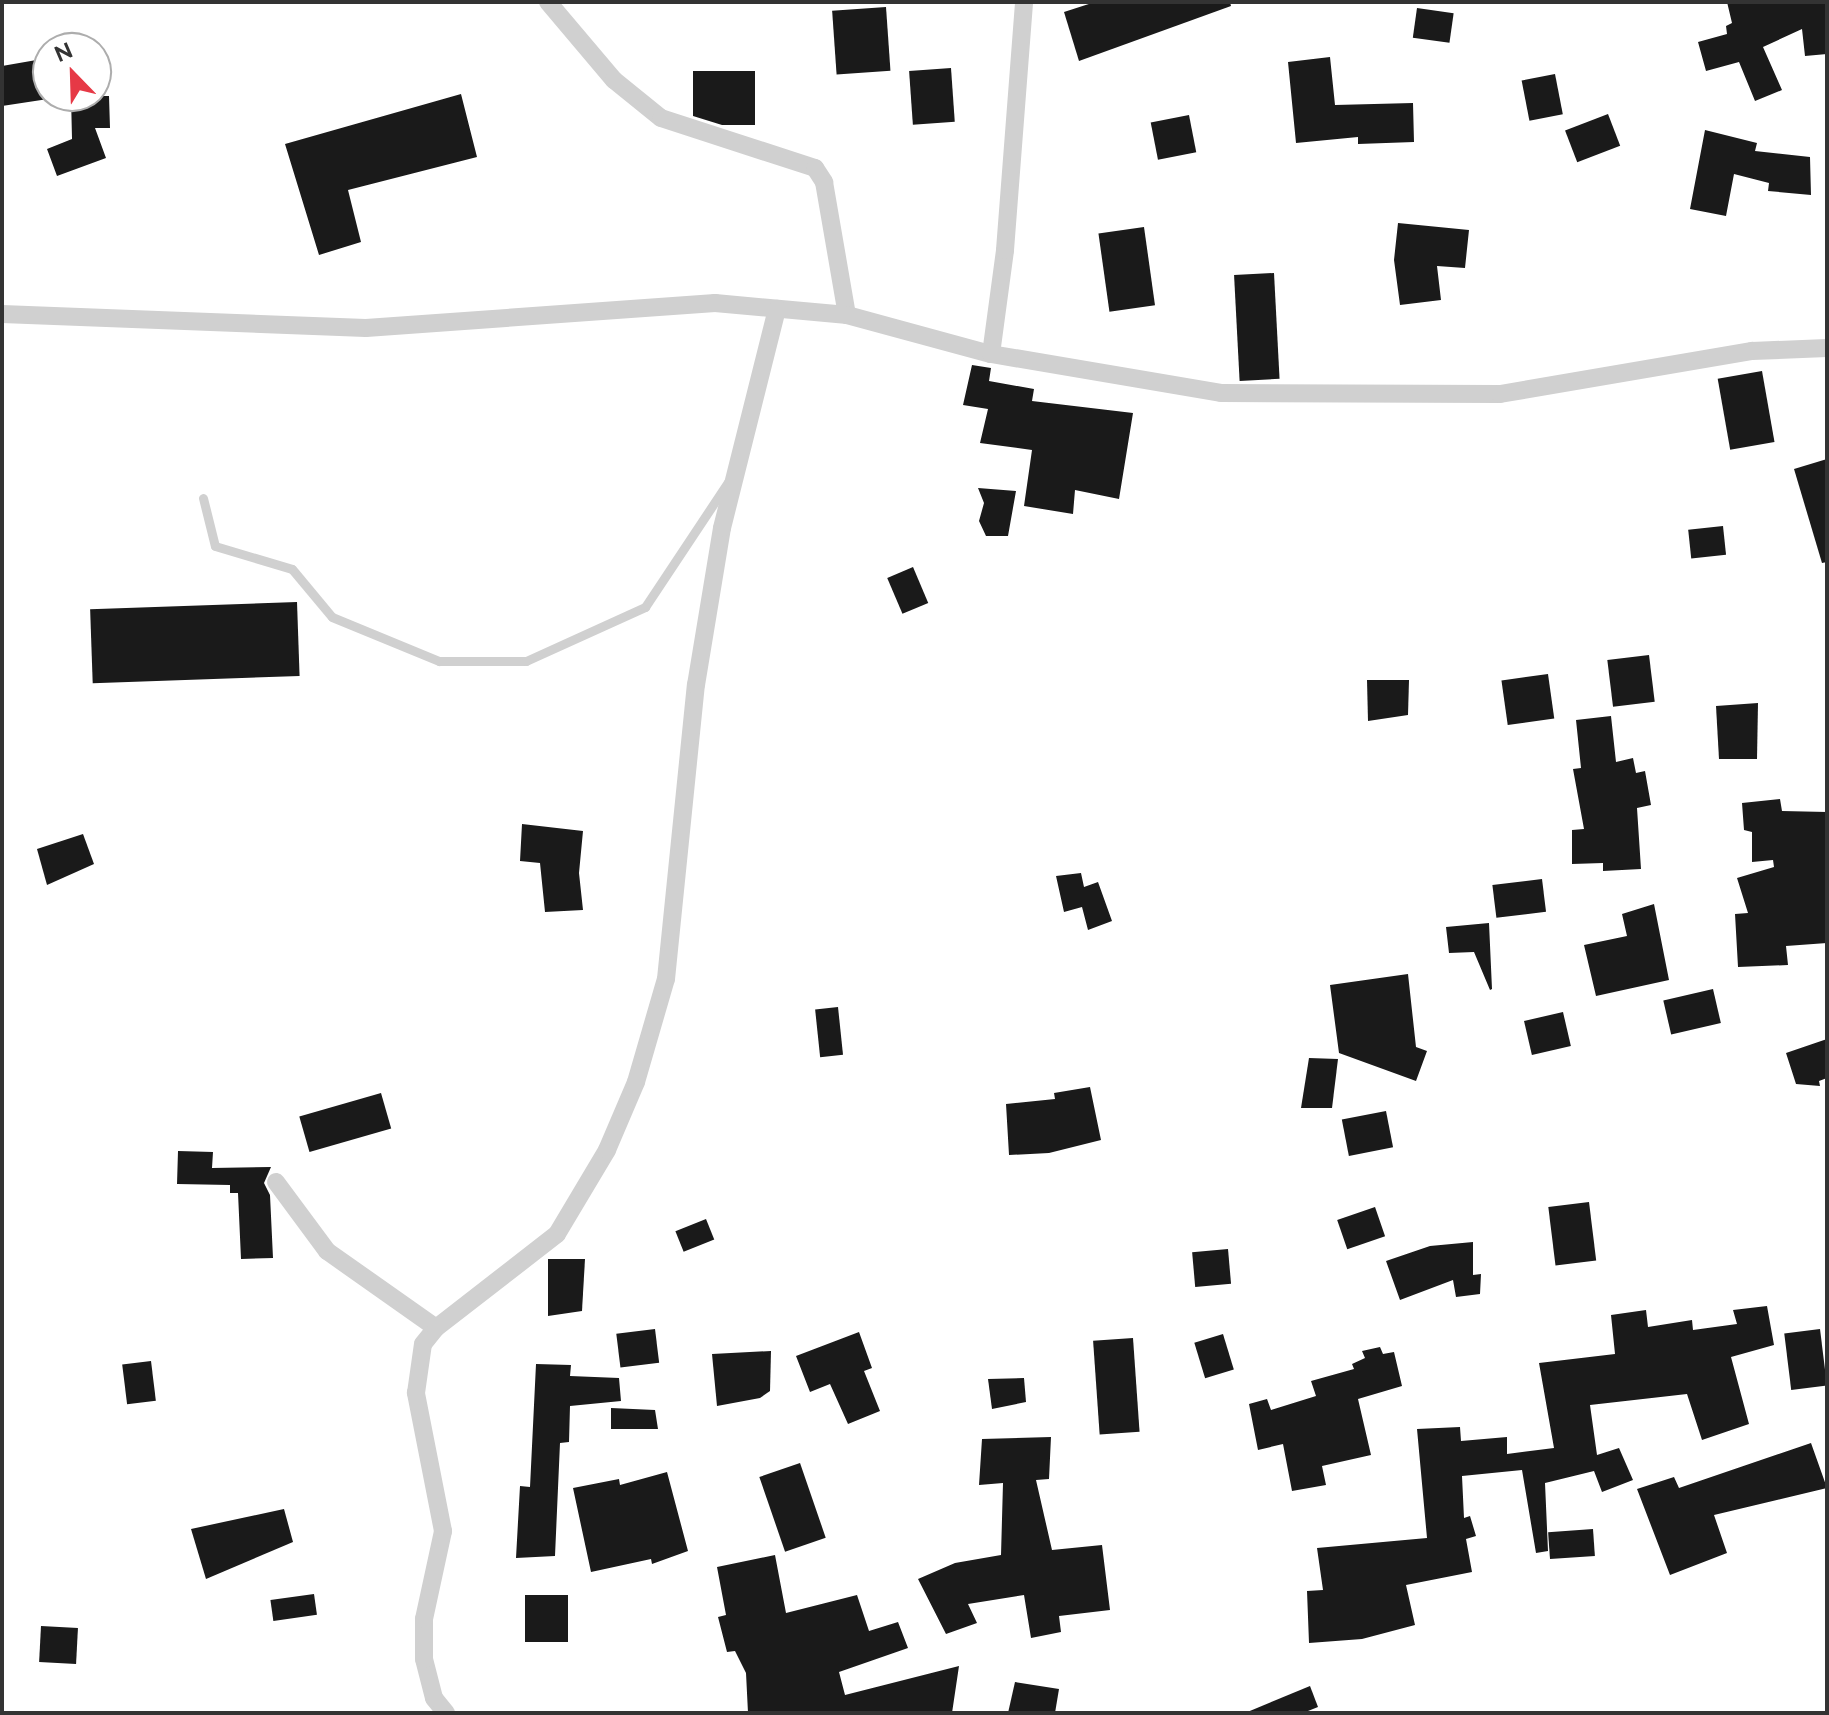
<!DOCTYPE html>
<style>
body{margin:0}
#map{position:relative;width:1829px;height:1715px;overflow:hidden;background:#fff;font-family:Raleway,sans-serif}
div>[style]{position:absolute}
.building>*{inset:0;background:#1a1a1a;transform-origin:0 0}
.service>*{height:9px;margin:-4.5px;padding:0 4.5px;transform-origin:4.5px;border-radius:4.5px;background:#d0d0d0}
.minor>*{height:18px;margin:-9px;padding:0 9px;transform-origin:9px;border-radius:9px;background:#d0d0d0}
span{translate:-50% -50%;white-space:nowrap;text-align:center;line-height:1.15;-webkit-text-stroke:8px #fff;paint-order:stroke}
.frame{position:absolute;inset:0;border:4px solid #333;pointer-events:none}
.north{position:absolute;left:32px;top:32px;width:80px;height:80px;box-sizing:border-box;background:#fff;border:2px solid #adadad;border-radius:50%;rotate:337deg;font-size:22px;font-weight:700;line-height:32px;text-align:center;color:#333}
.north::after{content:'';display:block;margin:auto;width:28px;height:36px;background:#e63946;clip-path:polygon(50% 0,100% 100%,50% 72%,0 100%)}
</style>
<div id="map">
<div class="building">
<i style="clip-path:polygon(1095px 2px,1230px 2px,1231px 6px,1079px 61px,1064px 12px)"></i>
<i style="clip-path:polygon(1727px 2px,1827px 2px,1827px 54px,1805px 56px,1802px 29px,1763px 47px,1782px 90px,1755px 101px,1739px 62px,1706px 71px,1698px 42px,1727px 34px,1726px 26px,1732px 23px)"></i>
<i style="left:886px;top:7px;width:64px;height:54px;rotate:86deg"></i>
<i style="left:1417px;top:8px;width:37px;height:30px;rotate:8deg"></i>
<i style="clip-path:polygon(1330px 57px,1335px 105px,1413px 103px,1414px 142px,1358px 144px,1358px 137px,1296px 143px,1288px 62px)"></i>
<i style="clip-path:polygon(48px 58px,48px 99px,2px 106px,2px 66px)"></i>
<i style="left:951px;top:68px;width:54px;height:42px;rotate:86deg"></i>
<i style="clip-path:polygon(693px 71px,755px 71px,755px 125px,722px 125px,693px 116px)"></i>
<i style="left:1555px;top:74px;width:41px;height:34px;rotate:79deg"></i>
<i style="clip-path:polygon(461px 94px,477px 157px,348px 190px,361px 242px,319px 255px,285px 144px)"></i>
<i style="clip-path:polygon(71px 96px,109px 96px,110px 128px,95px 128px,106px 158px,57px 176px,47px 149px,72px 139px)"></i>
<i style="left:1608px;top:114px;width:34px;height:46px;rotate:69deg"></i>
<i style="left:1189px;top:115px;width:38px;height:39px;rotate:79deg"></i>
<i style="clip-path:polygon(1705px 130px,1757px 143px,1755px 151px,1810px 157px,1811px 195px,1768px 191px,1769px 183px,1734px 174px,1726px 216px,1690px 209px)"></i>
<i style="clip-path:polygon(1398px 223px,1469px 230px,1465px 268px,1437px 266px,1441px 300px,1400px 305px,1394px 260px)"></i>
<i style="left:1144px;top:227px;width:79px;height:46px;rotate:82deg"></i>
<i style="left:1274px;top:273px;width:106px;height:40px;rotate:87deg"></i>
<i style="clip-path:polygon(972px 365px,991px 368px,989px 381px,1034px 389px,1032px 401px,1133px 413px,1119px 499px,1075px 490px,1073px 514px,1024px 506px,1032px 450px,980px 443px,988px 409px,963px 405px)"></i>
<i style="left:1762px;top:371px;width:72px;height:45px;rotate:80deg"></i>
<i style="clip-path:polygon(1827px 459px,1827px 562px,1822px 563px,1794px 469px)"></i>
<i style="clip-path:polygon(978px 488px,1016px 491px,1008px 536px,986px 536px,979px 521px,984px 503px)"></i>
<i style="left:1723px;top:526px;width:29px;height:35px;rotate:84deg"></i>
<i style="left:913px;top:567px;width:39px;height:28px;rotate:67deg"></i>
<i style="left:297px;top:602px;width:74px;height:207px;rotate:88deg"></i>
<i style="left:1649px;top:655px;width:47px;height:42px;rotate:83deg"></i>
<i style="left:1548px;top:674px;width:45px;height:47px;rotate:82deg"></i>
<i style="clip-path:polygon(1367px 680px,1409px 680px,1408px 715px,1368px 721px)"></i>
<i style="clip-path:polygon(1758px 703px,1757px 759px,1719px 759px,1716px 706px)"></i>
<i style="clip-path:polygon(1611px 716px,1616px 762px,1633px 758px,1636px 773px,1645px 771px,1651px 805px,1637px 808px,1641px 869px,1603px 871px,1603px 863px,1572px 864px,1572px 830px,1584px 829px,1573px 769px,1581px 768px,1576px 720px)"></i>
<i style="clip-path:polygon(1780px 799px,1782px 811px,1827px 812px,1827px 943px,1786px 946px,1788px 965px,1738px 967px,1735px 914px,1748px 913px,1737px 878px,1774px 867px,1773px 860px,1752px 862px,1752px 832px,1744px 830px,1742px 803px)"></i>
<i style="clip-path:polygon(522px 824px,583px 831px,579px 873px,583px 910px,545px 912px,540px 863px,520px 861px)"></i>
<i style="clip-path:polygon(83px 834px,94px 864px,47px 885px,37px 849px)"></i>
<i style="clip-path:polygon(1081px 873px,1084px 887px,1098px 882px,1112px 921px,1088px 930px,1082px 907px,1064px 912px,1056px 876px)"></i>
<i style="left:1542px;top:879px;width:33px;height:50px;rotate:83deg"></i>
<i style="clip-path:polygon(1654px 904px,1669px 980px,1596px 996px,1584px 945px,1627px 936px,1622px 914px)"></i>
<i style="clip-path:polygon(1489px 923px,1492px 989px,1490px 990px,1474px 952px,1449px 953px,1446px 927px)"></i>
<i style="clip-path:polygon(1408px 974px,1416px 1047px,1427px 1051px,1416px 1081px,1339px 1053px,1330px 985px)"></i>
<i style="left:1713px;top:989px;width:35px;height:51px;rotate:77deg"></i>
<i style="left:838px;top:1007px;width:48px;height:23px;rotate:84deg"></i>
<i style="left:1563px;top:1012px;width:35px;height:40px;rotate:77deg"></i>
<i style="clip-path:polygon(1827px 1039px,1827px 1078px,1819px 1081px,1820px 1086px,1796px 1084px,1786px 1053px)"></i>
<i style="clip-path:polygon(1309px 1058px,1338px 1059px,1332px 1108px,1301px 1108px)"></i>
<i style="clip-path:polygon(1090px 1087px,1101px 1140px,1049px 1153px,1009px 1155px,1006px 1104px,1055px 1099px,1054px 1093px)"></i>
<i style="left:381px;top:1093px;width:37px;height:85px;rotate:74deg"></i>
<i style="left:1386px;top:1111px;width:37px;height:45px;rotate:79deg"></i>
<i style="clip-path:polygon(178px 1151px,213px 1152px,212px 1168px,271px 1167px,264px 1183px,270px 1195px,273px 1258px,241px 1259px,238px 1193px,230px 1193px,230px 1185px,177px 1184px)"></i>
<i style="left:1589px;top:1202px;width:59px;height:41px;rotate:83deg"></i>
<i style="left:1375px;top:1207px;width:31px;height:40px;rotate:71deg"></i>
<i style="left:706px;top:1219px;width:22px;height:33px;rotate:68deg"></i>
<i style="clip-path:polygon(1473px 1242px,1473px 1275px,1481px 1274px,1480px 1294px,1456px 1297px,1453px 1280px,1400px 1300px,1386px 1261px,1430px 1246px)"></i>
<i style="left:1228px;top:1249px;width:35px;height:36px;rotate:85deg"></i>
<i style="clip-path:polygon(548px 1259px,585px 1259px,582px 1311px,548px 1316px)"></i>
<i style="clip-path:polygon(1767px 1306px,1774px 1345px,1731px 1357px,1749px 1424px,1702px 1440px,1687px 1394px,1590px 1405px,1597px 1455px,1619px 1448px,1633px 1480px,1602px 1492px,1594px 1471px,1545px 1483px,1548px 1551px,1536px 1553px,1522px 1470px,1462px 1476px,1464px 1518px,1470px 1516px,1476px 1536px,1466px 1539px,1472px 1572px,1406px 1585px,1415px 1625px,1362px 1639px,1309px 1643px,1307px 1591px,1323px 1590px,1317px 1548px,1427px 1538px,1417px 1429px,1460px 1427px,1461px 1441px,1507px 1437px,1507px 1454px,1554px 1448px,1539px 1363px,1615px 1354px,1611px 1315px,1646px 1310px,1648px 1327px,1692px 1320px,1693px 1330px,1737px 1324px,1733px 1310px)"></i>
<i style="left:655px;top:1329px;width:34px;height:39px;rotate:83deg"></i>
<i style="left:1820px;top:1329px;width:57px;height:36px;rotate:83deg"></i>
<i style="clip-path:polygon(859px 1332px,872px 1368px,864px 1371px,880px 1411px,848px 1424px,830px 1384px,810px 1392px,796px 1356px)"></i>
<i style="left:1223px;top:1334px;width:37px;height:30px;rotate:73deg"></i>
<i style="left:1133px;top:1338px;width:94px;height:40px;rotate:86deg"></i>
<i style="clip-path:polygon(1380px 1347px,1383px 1354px,1394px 1352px,1402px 1386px,1358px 1399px,1371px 1455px,1322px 1466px,1326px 1485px,1292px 1491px,1283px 1444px,1258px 1450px,1249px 1404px,1267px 1399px,1271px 1410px,1316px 1396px,1311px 1381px,1354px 1369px,1352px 1364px,1365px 1358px,1362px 1351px)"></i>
<i style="clip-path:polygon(771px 1351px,770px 1391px,760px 1398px,717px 1406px,712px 1354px)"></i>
<i style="left:151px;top:1361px;width:40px;height:29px;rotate:83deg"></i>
<i style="clip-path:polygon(536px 1364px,571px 1365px,570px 1376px,619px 1378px,621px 1401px,570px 1406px,569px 1442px,560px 1443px,555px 1556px,516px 1558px,520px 1486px,530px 1487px)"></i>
<i style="clip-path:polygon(1024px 1378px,1026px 1402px,992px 1409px,988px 1379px)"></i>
<i style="clip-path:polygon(611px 1408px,655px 1410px,658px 1429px,611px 1429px)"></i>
<i style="clip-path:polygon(1051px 1437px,1049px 1479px,1036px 1480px,1052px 1550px,1102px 1545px,1110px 1610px,1059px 1616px,1061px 1632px,1031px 1638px,1024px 1595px,968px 1604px,977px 1623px,946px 1634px,918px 1579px,955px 1563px,1001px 1555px,1003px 1483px,979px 1485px,982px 1439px)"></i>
<i style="clip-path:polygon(1811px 1443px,1827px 1488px,1714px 1515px,1727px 1553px,1670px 1575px,1637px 1489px,1674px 1477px,1679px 1488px)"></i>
<i style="left:800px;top:1463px;width:79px;height:43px;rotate:71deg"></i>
<i style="clip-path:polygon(667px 1472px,688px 1551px,652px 1564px,651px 1559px,591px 1572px,573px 1488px,619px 1479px,620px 1485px)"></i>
<i style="clip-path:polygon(284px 1509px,293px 1542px,206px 1579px,191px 1529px)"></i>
<i style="left:1593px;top:1529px;width:27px;height:45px;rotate:86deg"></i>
<i style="clip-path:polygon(775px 1555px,786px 1613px,857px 1595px,869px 1631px,898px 1622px,908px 1648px,839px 1672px,845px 1695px,959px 1666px,952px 1713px,748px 1713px,746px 1673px,735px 1651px,727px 1652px,718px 1617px,726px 1615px,717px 1567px)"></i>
<i style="left:314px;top:1594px;width:21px;height:44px;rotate:82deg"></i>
<i style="left:525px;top:1595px;width:43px;height:47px"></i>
<i style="left:41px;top:1626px;width:37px;height:36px;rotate:3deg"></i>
<i style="clip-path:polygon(1015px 1682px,1059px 1689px,1055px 1713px,1008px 1713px)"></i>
<i style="clip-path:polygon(1310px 1686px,1318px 1707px,1303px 1713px,1245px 1713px)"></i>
</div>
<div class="service">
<i style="left:203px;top:498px;width:49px;rotate:76deg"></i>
<i style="left:215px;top:546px;width:80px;rotate:16.6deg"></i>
<i style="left:292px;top:569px;width:62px;rotate:50.2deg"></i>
<i style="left:332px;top:617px;width:116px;rotate:22.4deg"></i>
<i style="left:439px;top:661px;width:87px"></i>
<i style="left:526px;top:661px;width:131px;rotate:-24.4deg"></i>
<i style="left:645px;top:607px;width:150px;rotate:-56.4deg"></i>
</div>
<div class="minor">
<i style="left:548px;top:2px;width:102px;rotate:49.8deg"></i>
<i style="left:614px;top:80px;width:60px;rotate:39deg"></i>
<i style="left:661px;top:118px;width:162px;rotate:18deg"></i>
<i style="left:815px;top:168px;width:17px;rotate:57deg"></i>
<i style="left:824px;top:182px;width:135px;rotate:80.2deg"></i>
<i style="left:2px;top:314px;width:364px;rotate:2.2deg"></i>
<i style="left:366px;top:328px;width:350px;rotate:-4.1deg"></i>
<i style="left:715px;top:303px;width:133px;rotate:5.2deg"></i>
<i style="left:847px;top:315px;width:149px;rotate:15.2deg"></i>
<i style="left:991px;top:354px;width:233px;rotate:9.6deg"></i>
<i style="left:1221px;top:393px;width:279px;rotate:0.2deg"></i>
<i style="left:1500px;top:394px;width:256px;rotate:-9.7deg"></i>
<i style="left:1752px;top:351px;width:75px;rotate:-2.3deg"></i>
<i style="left:991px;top:354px;width:105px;rotate:-82.3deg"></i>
<i style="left:1005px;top:250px;width:249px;rotate:-85.6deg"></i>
<i style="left:276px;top:1182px;width:86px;rotate:53.5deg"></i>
<i style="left:327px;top:1251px;width:133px;rotate:35.2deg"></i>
<i style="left:446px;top:1713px;width:19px;rotate:-129deg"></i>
<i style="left:434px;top:1698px;width:40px;rotate:-104.4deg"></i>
<i style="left:424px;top:1659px;width:40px;rotate:-90deg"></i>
<i style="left:424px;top:1619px;width:90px;rotate:-77.8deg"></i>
<i style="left:443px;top:1531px;width:141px;rotate:-101.1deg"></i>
<i style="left:416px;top:1393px;width:49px;rotate:-81.9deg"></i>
<i style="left:423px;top:1344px;width:21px;rotate:-51deg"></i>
<i style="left:436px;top:1328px;width:153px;rotate:-37.8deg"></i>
<i style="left:557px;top:1234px;width:98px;rotate:-59.2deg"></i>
<i style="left:607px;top:1150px;width:74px;rotate:-66.9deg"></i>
<i style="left:636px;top:1082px;width:107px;rotate:-73.8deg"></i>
<i style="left:666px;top:979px;width:296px;rotate:-84.2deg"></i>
<i style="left:696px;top:685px;width:159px;rotate:-80.6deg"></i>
<i style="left:722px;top:528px;width:226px;rotate:-75.9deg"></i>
</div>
<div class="frame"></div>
<div class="north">N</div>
</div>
